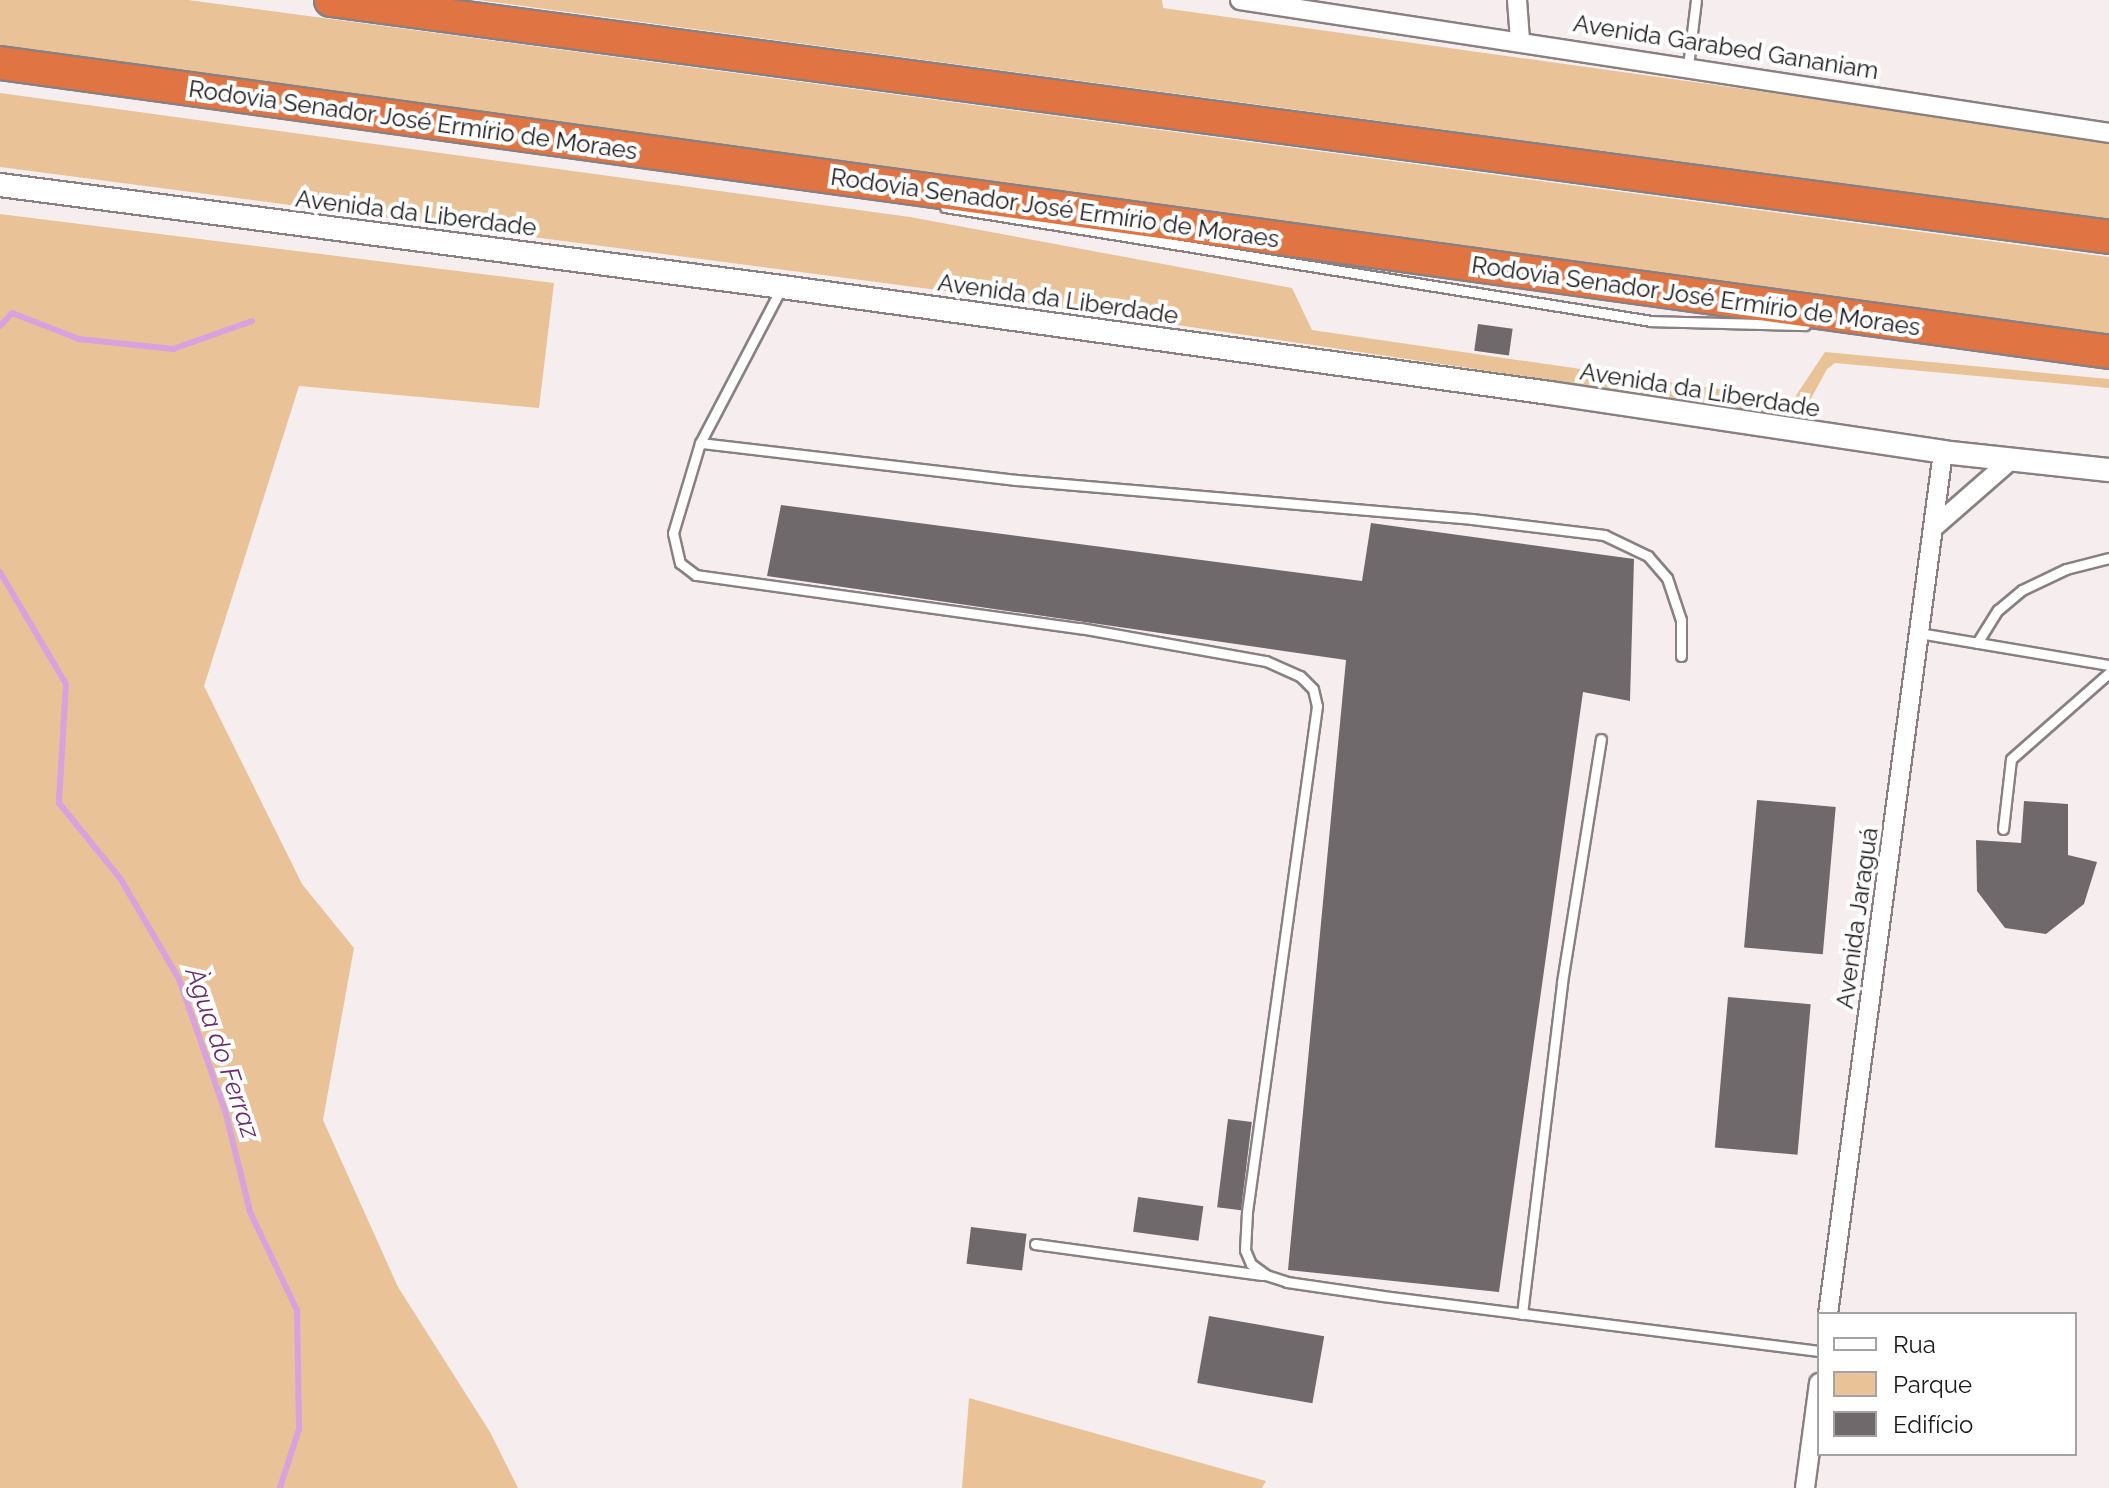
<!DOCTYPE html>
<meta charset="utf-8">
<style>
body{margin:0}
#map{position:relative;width:2109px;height:1488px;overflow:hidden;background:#f6eeee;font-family:Raleway,sans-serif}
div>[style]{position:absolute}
.green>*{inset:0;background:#e9c397}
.stream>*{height:6px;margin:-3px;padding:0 3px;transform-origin:3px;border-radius:3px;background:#d7a2de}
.building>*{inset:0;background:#6f696c;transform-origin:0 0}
.roads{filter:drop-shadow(2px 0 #898181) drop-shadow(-2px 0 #898181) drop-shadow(0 2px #898181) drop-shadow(0 -2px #898181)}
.service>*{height:9px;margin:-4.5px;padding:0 4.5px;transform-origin:4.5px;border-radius:4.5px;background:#fff}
.minor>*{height:18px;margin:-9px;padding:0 9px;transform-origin:9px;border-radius:9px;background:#fff}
.tertiary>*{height:22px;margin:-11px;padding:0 11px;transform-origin:11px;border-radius:11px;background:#fff}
.motorway>*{height:32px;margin:-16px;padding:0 16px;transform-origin:16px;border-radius:16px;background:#e17443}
span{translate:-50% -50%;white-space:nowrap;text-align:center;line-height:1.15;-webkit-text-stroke:8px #fff;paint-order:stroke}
.street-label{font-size:24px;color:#1b1818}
.water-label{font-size:26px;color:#6a2b74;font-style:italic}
.legend{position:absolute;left:1817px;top:1312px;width:260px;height:144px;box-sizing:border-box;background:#fff;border:2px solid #a4a3a3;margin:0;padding:10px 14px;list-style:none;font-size:24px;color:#1b1818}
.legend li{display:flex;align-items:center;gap:16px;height:40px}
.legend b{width:40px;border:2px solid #a4a3a3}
</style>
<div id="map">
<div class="green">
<i style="clip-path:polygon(0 0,188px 0,2109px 257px,2109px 338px,0 53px)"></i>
<i style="clip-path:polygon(478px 0,1162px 0,1163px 8px,2109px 140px,2109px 219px)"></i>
<i style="clip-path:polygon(0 93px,910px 217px,1292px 288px,1312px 330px,1793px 400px,1825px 352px,2109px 379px,2109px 388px,1835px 363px,1827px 369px,1808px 404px,1808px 418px,960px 293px,0 167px)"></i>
<i style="clip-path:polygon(0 214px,554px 283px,539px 408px,299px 386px,204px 686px,302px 884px,354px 948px,323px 1120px,398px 1287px,490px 1432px,518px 1488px,0 1488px)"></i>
<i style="clip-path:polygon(969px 1398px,1266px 1481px,1262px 1488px,962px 1488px)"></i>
</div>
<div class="stream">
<i style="left:0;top:326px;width:18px;rotate:-47deg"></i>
<i style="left:12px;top:313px;width:72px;rotate:21.2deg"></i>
<i style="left:79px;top:339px;width:95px;rotate:6.1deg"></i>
<i style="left:173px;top:349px;width:84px;rotate:-19.5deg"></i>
<i style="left:0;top:572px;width:130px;rotate:59.5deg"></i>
<i style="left:66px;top:684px;width:119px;rotate:93.4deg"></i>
<i style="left:59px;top:803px;width:97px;rotate:50.9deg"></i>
<i style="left:120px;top:878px;width:117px;rotate:59.7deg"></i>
<i style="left:179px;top:979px;width:143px;rotate:70.8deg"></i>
<i style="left:226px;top:1114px;width:101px;rotate:76.2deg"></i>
<i style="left:250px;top:1212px;width:109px;rotate:64.4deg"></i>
<i style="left:297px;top:1310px;width:119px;rotate:89deg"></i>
<i style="left:299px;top:1429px;width:62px;rotate:107.9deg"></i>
</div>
<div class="building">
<i style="left:1478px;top:324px;width:35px;height:27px;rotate:8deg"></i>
<i style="clip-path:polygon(781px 505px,1362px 581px,1371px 523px,1634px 559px,1630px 701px,1583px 692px,1499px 1292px,1288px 1270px,1346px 660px,767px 576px)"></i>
<i style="left:1757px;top:800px;width:79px;height:148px;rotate:5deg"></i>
<i style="clip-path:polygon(2024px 801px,2068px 804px,2068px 855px,2097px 862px,2084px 904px,2046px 934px,2005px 928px,1977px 891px,1976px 840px,2021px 843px)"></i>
<i style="left:1728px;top:997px;width:83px;height:151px;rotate:5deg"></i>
<i style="left:1228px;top:1119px;width:24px;height:89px;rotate:7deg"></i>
<i style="left:1138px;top:1197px;width:66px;height:35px;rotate:8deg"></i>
<i style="left:971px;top:1227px;width:56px;height:37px;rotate:7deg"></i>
<i style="left:1209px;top:1316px;width:117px;height:68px;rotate:10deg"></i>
</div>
<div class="roads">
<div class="service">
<i style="left:1688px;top:66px;width:66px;rotate:-83.1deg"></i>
<i style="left:945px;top:207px;width:715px;rotate:9.17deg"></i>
<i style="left:1651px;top:321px;width:154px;rotate:1.5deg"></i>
<i style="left:700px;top:443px;width:176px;rotate:-62.3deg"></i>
<i style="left:1919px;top:633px;width:193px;rotate:9.6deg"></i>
<i style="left:1977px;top:643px;width:39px;rotate:-58deg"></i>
<i style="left:1998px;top:610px;width:31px;rotate:-40deg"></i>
<i style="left:2022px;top:590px;width:49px;rotate:-25.5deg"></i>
<i style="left:2066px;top:569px;width:44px;rotate:-14.3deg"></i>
<i style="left:1681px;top:656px;width:36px;rotate:-90deg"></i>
<i style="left:1681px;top:620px;width:44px;rotate:-108.4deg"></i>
<i style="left:1667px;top:578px;width:29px;rotate:-131deg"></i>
<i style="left:1648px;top:556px;width:49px;rotate:-154.5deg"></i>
<i style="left:1604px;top:535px;width:133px;rotate:-173.1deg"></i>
<i style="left:1472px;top:519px;width:458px;rotate:-175.1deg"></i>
<i style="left:1016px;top:480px;width:318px;rotate:-173.3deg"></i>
<i style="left:700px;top:443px;width:94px;rotate:106.7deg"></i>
<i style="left:673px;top:533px;width:31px;rotate:77deg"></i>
<i style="left:680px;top:563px;width:20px;rotate:37deg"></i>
<i style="left:696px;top:575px;width:388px;rotate:7.9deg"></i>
<i style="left:1080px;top:628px;width:189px;rotate:10.1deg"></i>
<i style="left:1266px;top:661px;width:37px;rotate:24deg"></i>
<i style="left:1300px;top:676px;width:18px;rotate:45deg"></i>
<i style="left:1313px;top:689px;width:17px;rotate:77deg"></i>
<i style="left:1317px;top:706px;width:511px;rotate:97.88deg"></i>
<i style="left:1247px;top:1212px;width:38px;rotate:93deg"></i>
<i style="left:1245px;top:1250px;width:15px;rotate:67deg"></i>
<i style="left:1251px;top:1264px;width:19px;rotate:36deg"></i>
<i style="left:1266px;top:1275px;width:22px;rotate:18deg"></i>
<i style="left:1287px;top:1282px;width:97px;rotate:8.3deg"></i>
<i style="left:1383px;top:1296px;width:439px;rotate:7.2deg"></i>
<i style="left:2003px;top:829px;width:70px;rotate:-83.5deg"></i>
<i style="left:2011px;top:759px;width:130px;rotate:-41.3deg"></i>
<i style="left:1035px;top:1244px;width:229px;rotate:7.8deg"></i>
<i style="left:1522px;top:1314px;width:334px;rotate:-83.1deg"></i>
<i style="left:1562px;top:982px;width:246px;rotate:-80.9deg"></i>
</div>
<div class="minor">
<i style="left:1240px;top:0;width:879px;rotate:8.7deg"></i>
<i style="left:1517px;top:0;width:40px;rotate:85.7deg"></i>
<i style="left:1933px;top:528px;width:105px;rotate:-41.1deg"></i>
<i style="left:1828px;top:1314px;width:870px;rotate:-82.4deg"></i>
<i style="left:1805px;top:1488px;width:106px;rotate:-82.4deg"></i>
</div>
<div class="tertiary">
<i style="left:0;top:185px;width:789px;rotate:7.43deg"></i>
<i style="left:782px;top:287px;width:775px;rotate:7.86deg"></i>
<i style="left:1550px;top:393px;width:397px;rotate:8.5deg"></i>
<i style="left:1943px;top:452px;width:167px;rotate:6.2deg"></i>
</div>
<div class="motorway">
<i style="left:331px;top:0;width:1794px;rotate:7.59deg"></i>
<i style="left:0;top:63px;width:2129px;rotate:7.8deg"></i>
</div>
</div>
<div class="street-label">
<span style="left:1726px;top:47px;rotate:9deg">Avenida Garabed Gananiam</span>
<span style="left:413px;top:120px;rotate:8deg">Rodovia Senador José Ermírio de Moraes</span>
<span style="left:1055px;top:208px;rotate:8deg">Rodovia Senador José Ermírio de Moraes</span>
<span style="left:416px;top:213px;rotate:7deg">Avenida da Liberdade</span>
<span style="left:1696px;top:296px;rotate:8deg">Rodovia Senador José Ermírio de Moraes</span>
<span style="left:1058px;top:299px;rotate:8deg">Avenida da Liberdade</span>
<span style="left:1700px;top:390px;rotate:9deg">Avenida da Liberdade</span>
<span style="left:1857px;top:918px;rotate:-82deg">Avenida Jaraguá</span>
</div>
<div class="water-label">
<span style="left:222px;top:1053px;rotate:71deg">Àgua do Ferraz</span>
</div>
<ul class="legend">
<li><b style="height:10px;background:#fff"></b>Rua</li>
<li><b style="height:22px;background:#e9c397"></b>Parque</li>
<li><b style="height:22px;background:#6f696c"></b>Edifício</li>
</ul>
</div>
